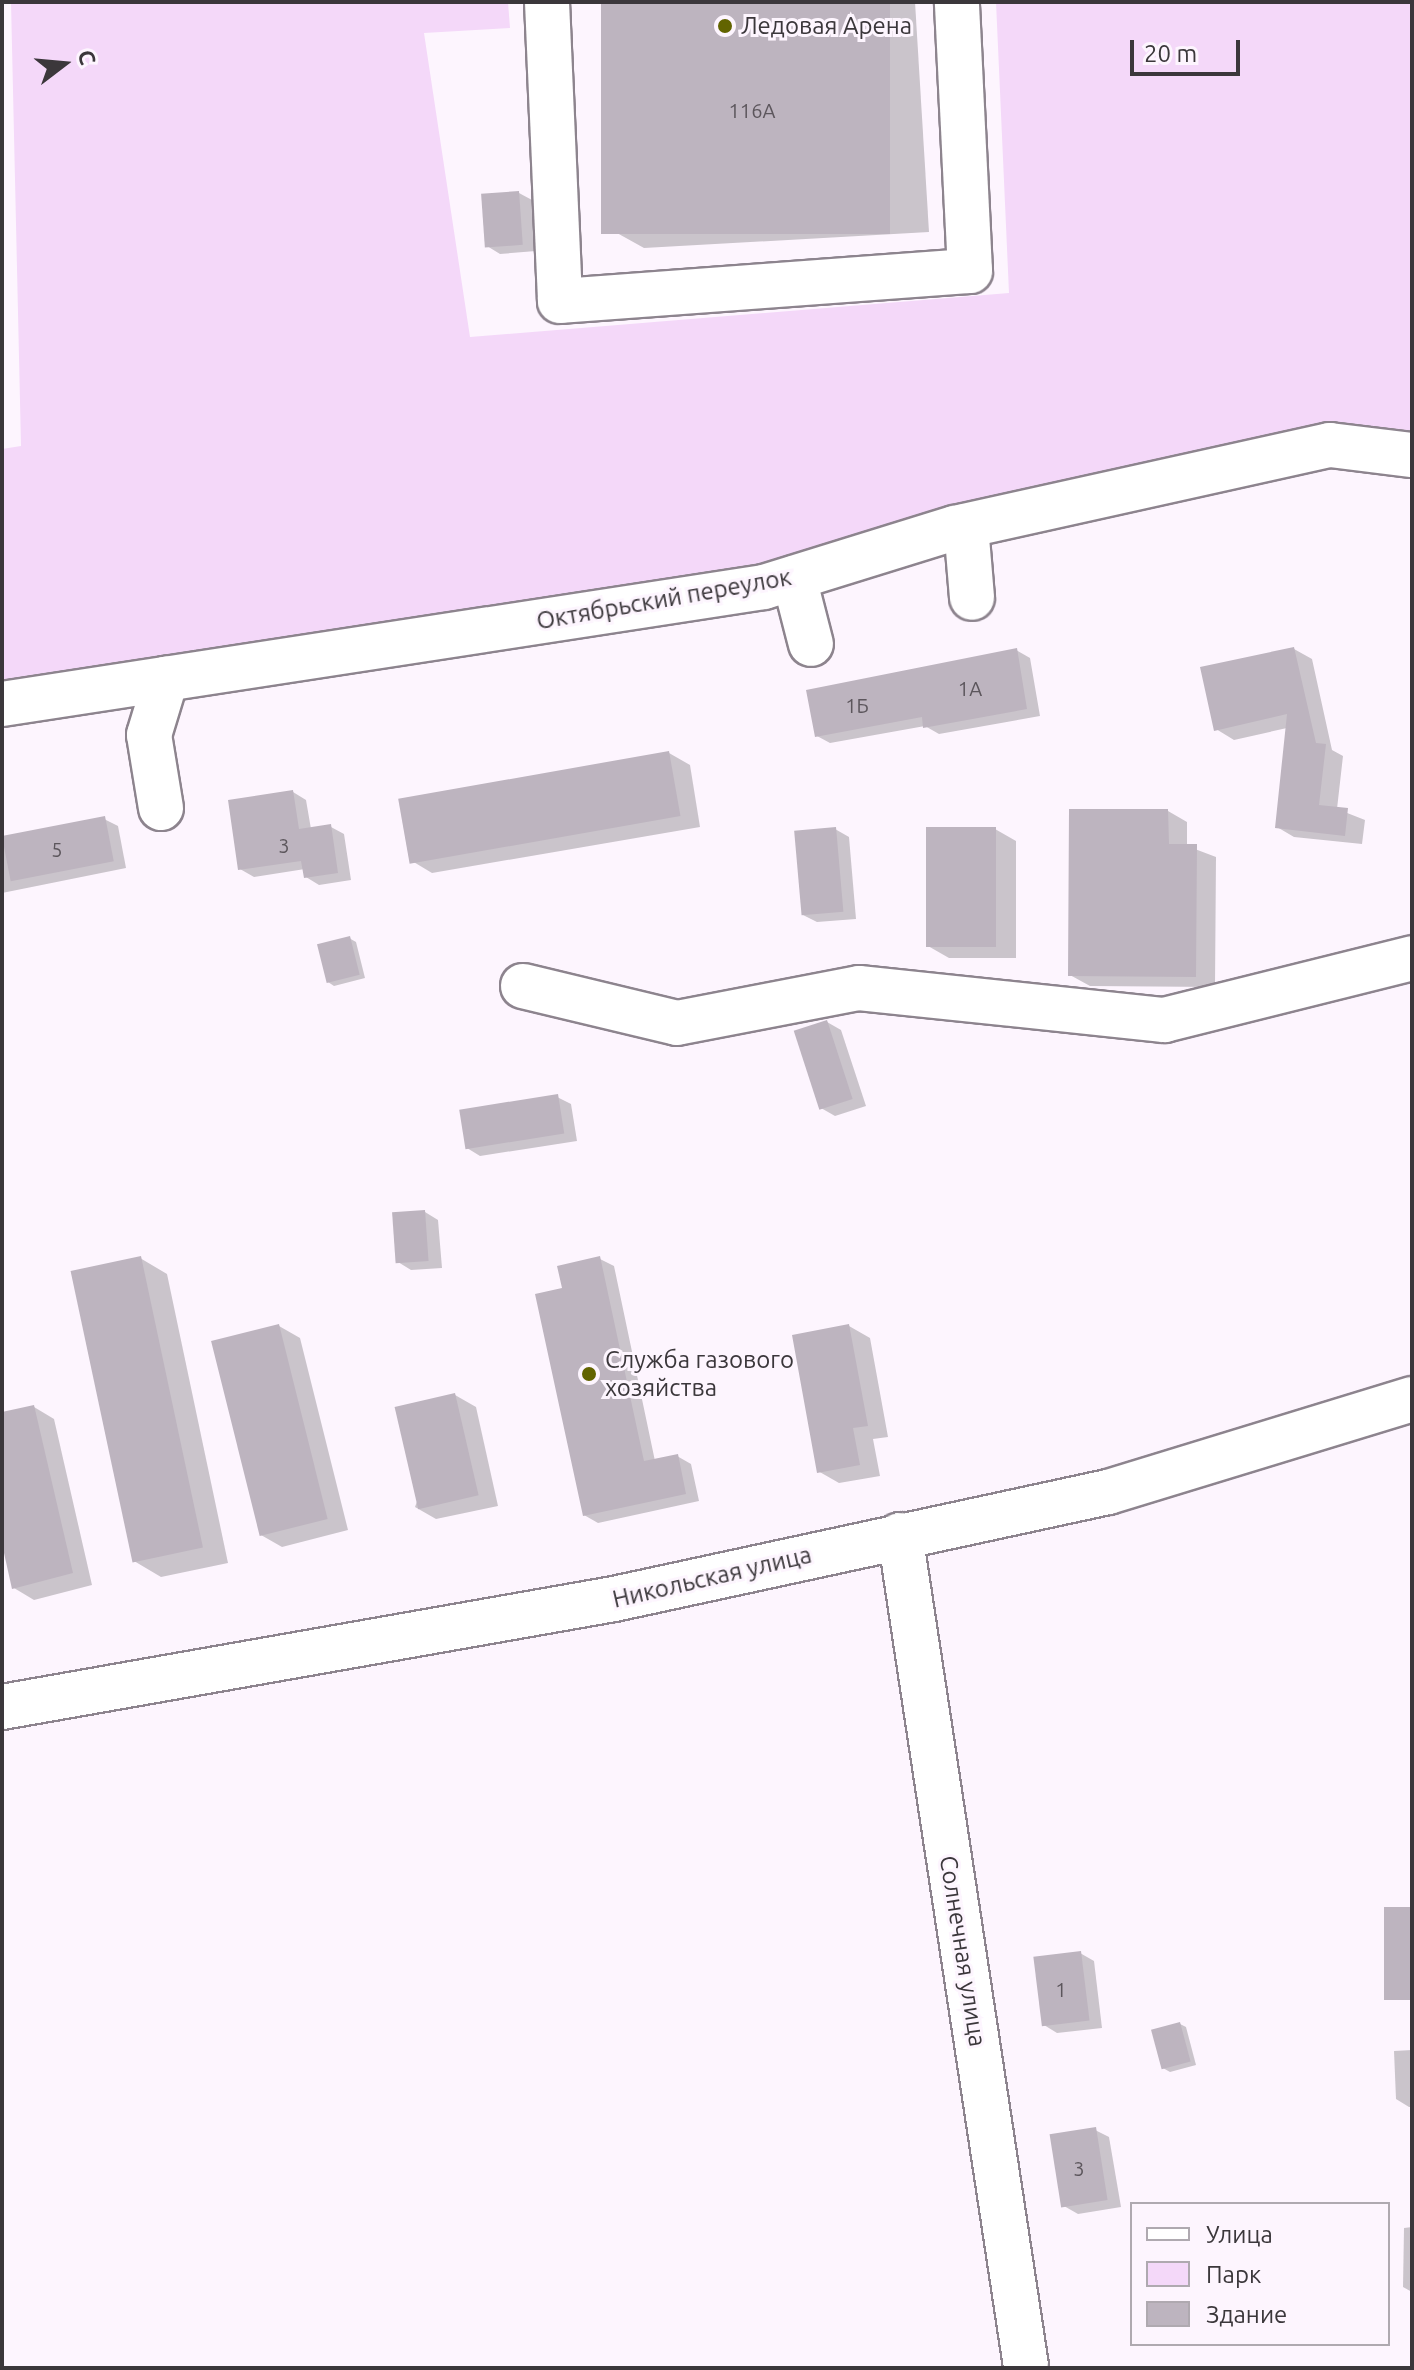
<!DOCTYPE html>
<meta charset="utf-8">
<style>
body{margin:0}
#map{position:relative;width:1414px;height:2370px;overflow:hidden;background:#fdf5fe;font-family:Ubuntu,sans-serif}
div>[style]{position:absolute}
.green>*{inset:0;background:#f4d8f9}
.shadow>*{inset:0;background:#0003}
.building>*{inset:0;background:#bdb4bf;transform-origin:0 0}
.roads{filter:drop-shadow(2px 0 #8d848e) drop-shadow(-2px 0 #8d848e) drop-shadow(0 2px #8d848e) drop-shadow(0 -2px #8d848e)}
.minor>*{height:44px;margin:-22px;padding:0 22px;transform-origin:22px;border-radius:22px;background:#fff}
.dots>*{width:22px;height:22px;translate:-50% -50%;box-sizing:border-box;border:4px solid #fdf5fe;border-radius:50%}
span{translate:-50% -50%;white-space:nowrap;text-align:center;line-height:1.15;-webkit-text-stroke:6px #fdf5fe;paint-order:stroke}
.number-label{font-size:20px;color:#5c565c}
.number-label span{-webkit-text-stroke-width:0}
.poi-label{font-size:24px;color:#3b373b}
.left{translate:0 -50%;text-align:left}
.street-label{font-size:24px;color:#3b373b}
.frame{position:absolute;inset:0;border:4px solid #3b373b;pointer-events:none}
.legend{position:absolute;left:1130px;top:2202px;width:260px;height:144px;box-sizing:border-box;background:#fdf5fe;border:2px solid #afa9b0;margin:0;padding:10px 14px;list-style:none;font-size:24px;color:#3b373b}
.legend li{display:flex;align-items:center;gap:16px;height:40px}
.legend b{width:40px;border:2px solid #afa9b0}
.north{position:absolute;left:24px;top:24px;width:80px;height:80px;-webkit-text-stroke:6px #fdf5fe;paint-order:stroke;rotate:74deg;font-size:22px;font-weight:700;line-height:32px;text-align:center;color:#3b373b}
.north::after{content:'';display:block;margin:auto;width:28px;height:36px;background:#3b373b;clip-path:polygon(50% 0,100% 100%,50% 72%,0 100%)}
.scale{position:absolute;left:1130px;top:40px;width:110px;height:36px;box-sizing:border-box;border:4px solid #3b373b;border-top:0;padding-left:10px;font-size:24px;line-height:28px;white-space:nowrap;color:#3b373b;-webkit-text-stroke:6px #fdf5fe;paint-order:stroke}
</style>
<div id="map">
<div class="green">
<i style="clip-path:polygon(11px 2px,508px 2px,510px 28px,424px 33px,470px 337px,1009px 293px,996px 2px,1412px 2px,1412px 441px,2px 718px,2px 449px,21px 446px)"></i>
</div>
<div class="shadow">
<i style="clip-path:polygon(603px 2px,915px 2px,929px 232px,644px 248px,617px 233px)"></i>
<i style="clip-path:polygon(519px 193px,532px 200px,536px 251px,500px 254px,487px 246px)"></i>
<i style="clip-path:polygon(1294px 649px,1312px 659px,1332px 750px,1343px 756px,1337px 809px,1365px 820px,1362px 844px,1294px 837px,1277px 827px,1287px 728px,1234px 740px,1216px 729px)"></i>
<i style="clip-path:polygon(1016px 650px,1030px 658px,1040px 716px,939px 734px,925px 726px,830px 743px,817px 736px)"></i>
<i style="clip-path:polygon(669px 753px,690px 765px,700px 827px,432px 873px,412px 861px)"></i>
<i style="clip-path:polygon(293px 792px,306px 800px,311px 829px,331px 827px,344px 834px,351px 880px,319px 885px,306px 877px,305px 869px,254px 877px,240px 869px)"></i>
<i style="clip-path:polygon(1168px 811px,1187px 822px,1187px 846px,1216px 857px,1215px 987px,1090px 986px,1070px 975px)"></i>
<i style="clip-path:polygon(104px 819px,118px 826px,126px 868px,2px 893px,2px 839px)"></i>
<i style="clip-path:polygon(835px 829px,849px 837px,856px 919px,817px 922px,803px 915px)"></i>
<i style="clip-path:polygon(995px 829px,1016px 841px,1016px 958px,949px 958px,928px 946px)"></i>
<i style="clip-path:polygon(349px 938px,356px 942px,365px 978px,334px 986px,328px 982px)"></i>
<i style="clip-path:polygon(827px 1022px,841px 1030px,866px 1106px,835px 1116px,821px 1108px)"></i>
<i style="clip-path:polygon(557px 1097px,571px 1104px,577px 1141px,480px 1156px,467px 1148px)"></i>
<i style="clip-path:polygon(425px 1212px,438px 1220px,442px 1268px,411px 1270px,398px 1262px)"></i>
<i style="clip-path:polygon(140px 1258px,167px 1274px,228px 1563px,161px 1577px,134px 1561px)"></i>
<i style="clip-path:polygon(600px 1259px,614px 1266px,655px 1461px,677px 1456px,691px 1464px,699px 1501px,598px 1523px,584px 1515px,565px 1290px)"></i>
<i style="clip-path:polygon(279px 1326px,300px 1338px,348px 1530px,282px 1547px,261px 1535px)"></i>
<i style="clip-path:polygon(849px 1326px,870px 1338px,888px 1437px,873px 1439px,880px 1476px,839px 1483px,818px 1471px)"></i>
<i style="clip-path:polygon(455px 1395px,476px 1407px,498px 1506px,436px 1519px,415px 1507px)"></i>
<i style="clip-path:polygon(34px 1407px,54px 1419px,92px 1585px,34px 1600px,14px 1588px,2px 1534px,2px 1414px)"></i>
<i style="clip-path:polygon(1080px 1953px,1094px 1961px,1102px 2028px,1057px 2033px,1044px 2025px)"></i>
<i style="clip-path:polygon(1180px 2024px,1186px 2027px,1196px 2065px,1170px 2072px,1163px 2068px)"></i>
<i style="clip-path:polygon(1412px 2050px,1412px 2107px,1409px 2107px,1396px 2099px,1394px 2051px)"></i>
<i style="clip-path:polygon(1095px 2130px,1109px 2137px,1121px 2207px,1078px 2214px,1064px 2206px)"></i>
<i style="clip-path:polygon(1412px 2227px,1412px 2292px,1403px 2287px,1404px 2228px)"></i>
</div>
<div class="building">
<i style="left:601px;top:2px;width:289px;height:232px"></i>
<i style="left:519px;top:191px;width:54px;height:38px;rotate:86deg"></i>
<i style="clip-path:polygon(1294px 647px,1316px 743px,1326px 744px,1319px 805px,1348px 808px,1345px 836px,1275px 828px,1287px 714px,1214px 731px,1200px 667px)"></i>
<i style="clip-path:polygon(1017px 648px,1027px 709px,923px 728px,922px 717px,815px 737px,806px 690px)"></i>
<i style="left:669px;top:751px;width:66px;height:275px;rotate:80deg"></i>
<i style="clip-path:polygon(293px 790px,299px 829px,331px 824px,338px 873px,304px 878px,301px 861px,238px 870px,228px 800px)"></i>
<i style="clip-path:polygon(1069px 809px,1168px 809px,1169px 844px,1197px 844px,1196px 977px,1068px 976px)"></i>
<i style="left:105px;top:816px;width:46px;height:105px;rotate:79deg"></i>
<i style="left:836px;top:827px;width:85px;height:42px;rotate:85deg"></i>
<i style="left:926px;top:827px;width:70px;height:120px"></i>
<i style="left:350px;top:936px;width:40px;height:34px;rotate:76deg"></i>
<i style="left:827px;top:1020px;width:83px;height:35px;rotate:72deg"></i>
<i style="left:558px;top:1094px;width:40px;height:100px;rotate:81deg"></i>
<i style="left:425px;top:1210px;width:51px;height:33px;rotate:86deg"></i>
<i style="left:141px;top:1256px;width:298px;height:72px;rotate:78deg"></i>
<i style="clip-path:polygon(600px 1256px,644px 1461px,678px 1454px,686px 1494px,583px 1516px,535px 1294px,562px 1288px,557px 1266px)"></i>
<i style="left:279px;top:1324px;width:201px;height:70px;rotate:76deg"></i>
<i style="clip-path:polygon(849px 1324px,868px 1426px,853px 1428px,860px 1465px,817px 1473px,792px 1335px)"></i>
<i style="left:455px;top:1393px;width:105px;height:62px;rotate:77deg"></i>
<i style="clip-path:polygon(34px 1405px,73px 1573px,12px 1589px,2px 1544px,2px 1412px)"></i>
<i style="left:1384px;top:1907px;width:28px;height:93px"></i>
<i style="left:1081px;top:1951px;width:70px;height:48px;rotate:83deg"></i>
<i style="left:1180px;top:2022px;width:41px;height:30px;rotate:75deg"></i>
<i style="left:1096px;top:2127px;width:74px;height:47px;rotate:81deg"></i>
</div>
<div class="roads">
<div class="minor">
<i style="left:547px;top:2px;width:299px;rotate:87.5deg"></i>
<i style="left:560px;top:301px;width:411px;rotate:-4.2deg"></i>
<i style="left:970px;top:271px;width:269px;rotate:-92.8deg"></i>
<i style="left:966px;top:526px;width:72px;rotate:85.2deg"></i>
<i style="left:794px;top:578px;width:68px;rotate:75.6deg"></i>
<i style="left:2px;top:704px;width:771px;rotate:-8.73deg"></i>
<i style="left:764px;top:587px;width:200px;rotate:-17.2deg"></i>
<i style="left:955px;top:528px;width:384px;rotate:-12.5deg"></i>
<i style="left:1330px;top:445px;width:83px;rotate:7deg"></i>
<i style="left:161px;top:808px;width:74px;rotate:-99.3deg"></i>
<i style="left:149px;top:735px;width:59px;rotate:-73.1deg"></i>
<i style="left:523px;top:986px;width:158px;rotate:13.5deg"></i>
<i style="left:677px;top:1023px;width:185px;rotate:-10.9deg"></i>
<i style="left:859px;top:988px;width:307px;rotate:6deg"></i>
<i style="left:1164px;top:1020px;width:256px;rotate:-14deg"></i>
<i style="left:900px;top:1535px;width:840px;rotate:81.38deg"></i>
<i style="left:2px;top:1707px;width:621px;rotate:-10.01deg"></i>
<i style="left:614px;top:1599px;width:505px;rotate:-12.22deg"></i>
<i style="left:1108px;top:1492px;width:318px;rotate:-17deg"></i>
</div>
</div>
<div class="dots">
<i style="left:725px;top:26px;background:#626400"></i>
<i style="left:589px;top:1374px;background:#626400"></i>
</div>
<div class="number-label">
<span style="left:752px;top:110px">116А</span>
<span style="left:970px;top:688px">1А</span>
<span style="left:857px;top:705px">1Б</span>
<span style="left:284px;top:845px">3</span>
<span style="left:57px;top:849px">5</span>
<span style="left:1061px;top:1989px">1</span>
<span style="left:1079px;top:2168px">3</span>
</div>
<div class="poi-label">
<span class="left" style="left:741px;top:26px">Ледовая Арена</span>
<span class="left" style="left:605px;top:1374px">Служба газового<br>хозяйства</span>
</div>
<div class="street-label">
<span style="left:664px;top:599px;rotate:-10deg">Октябрьский переулок</span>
<span style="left:712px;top:1577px;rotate:-13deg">Никольская улица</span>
<span style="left:963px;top:1951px;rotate:81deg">Солнечная улица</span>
</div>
<div class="frame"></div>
<ul class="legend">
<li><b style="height:10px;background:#fff"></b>Улица</li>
<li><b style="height:22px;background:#f4d8f9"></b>Парк</li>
<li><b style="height:22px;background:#bdb4bf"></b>Здание</li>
</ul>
<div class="north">С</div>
<div class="scale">20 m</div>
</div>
